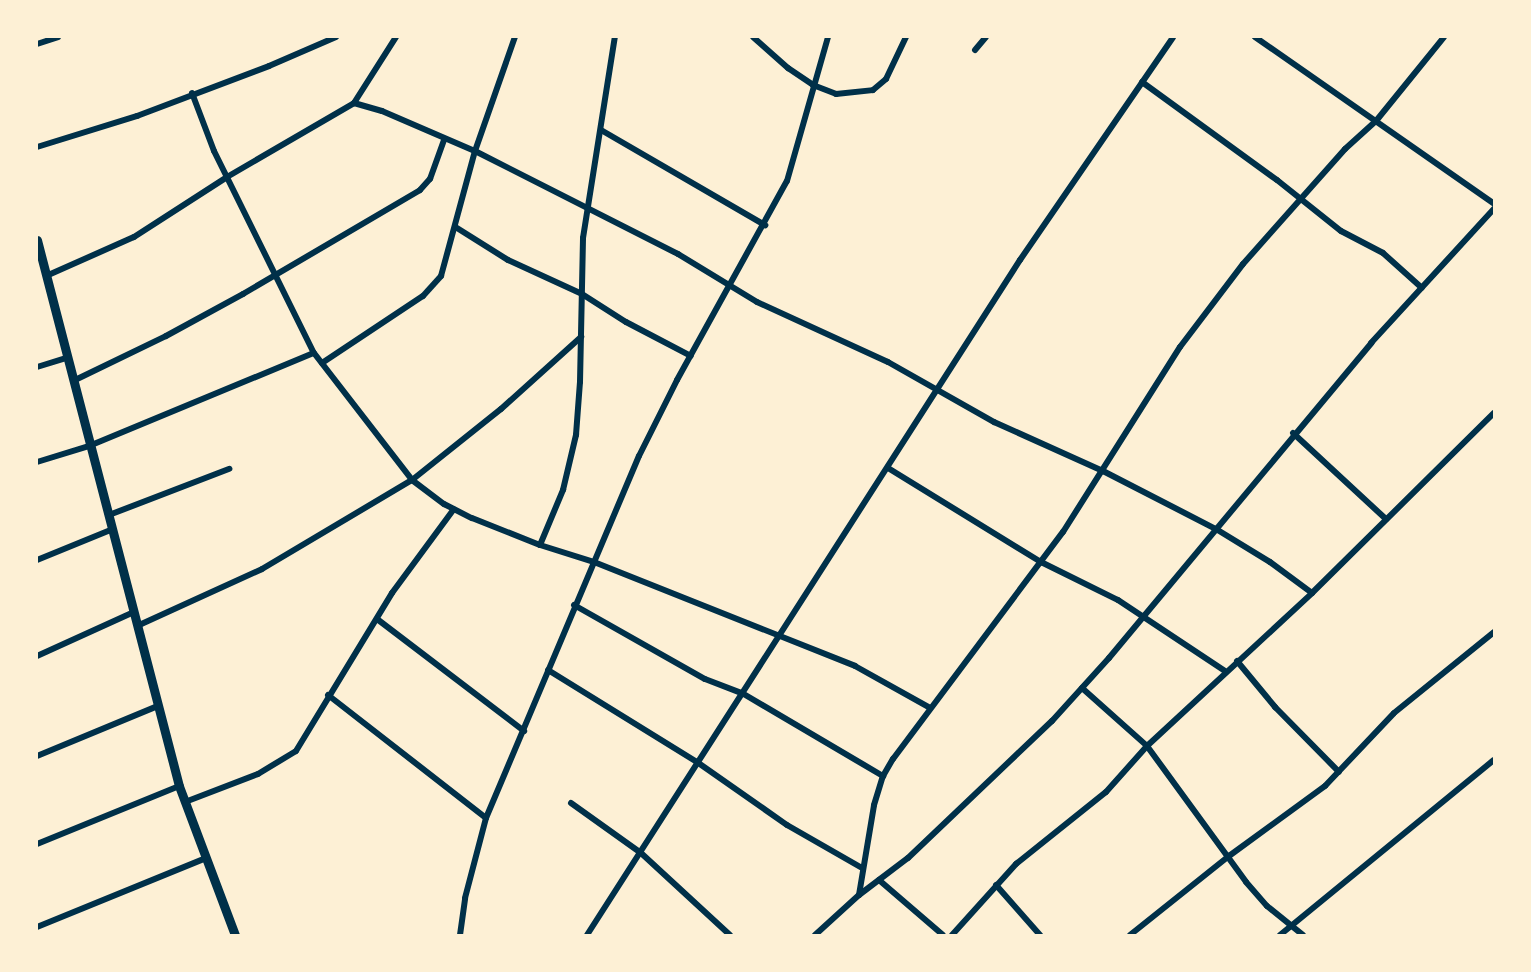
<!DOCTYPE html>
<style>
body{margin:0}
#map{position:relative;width:1531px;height:972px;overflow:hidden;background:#fdf0d5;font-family:"Source Sans 3",sans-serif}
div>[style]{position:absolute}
.minor>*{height:6px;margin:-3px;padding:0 3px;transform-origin:3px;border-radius:3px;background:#003049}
.secondary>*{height:9px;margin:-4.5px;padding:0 4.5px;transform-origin:4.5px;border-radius:4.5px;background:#003049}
span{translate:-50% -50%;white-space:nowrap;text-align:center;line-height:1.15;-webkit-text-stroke:5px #fdf0d5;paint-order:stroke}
.frame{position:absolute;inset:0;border:38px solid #fdf0d5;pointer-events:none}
</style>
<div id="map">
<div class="minor">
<i style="left:753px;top:37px;width:47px;rotate:41.5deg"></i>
<i style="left:788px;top:68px;width:30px;rotate:34deg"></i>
<i style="left:813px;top:85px;width:25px;rotate:21deg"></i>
<i style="left:836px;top:94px;width:37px;rotate:-6deg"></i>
<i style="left:873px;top:90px;width:17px;rotate:-40deg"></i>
<i style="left:886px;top:79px;width:47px;rotate:-64.5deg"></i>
<i style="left:1255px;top:37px;width:292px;rotate:34.9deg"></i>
<i style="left:37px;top:44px;width:22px;rotate:-18deg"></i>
<i style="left:975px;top:50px;width:17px;rotate:-50deg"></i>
<i style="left:1142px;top:82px;width:167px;rotate:36deg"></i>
<i style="left:1277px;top:180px;width:82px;rotate:38.6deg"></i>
<i style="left:1341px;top:231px;width:47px;rotate:27.6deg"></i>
<i style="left:1383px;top:253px;width:52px;rotate:41.9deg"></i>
<i style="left:192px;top:93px;width:62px;rotate:69.2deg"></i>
<i style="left:214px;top:151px;width:225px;rotate:63.7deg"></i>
<i style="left:314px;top:353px;width:160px;rotate:52.3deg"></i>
<i style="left:412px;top:480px;width:40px;rotate:37deg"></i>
<i style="left:444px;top:504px;width:31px;rotate:27deg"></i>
<i style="left:472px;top:518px;width:73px;rotate:21.7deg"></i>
<i style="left:540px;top:545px;width:57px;rotate:17.5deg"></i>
<i style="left:594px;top:562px;width:281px;rotate:21.7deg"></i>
<i style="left:855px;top:666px;width:86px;rotate:29.2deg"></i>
<i style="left:354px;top:103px;width:78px;rotate:-57.5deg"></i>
<i style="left:601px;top:130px;width:190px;rotate:30.1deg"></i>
<i style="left:37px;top:147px;width:105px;rotate:-17.2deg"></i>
<i style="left:137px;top:116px;width:141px;rotate:-20.7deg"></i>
<i style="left:269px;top:66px;width:73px;rotate:-23.4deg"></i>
<i style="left:457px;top:228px;width:60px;rotate:32.1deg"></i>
<i style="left:508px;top:260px;width:81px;rotate:24.7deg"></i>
<i style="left:582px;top:294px;width:52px;rotate:32.5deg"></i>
<i style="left:626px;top:322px;width:73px;rotate:27.6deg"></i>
<i style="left:46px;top:276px;width:96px;rotate:-23.9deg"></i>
<i style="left:134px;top:237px;width:111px;rotate:-32.8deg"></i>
<i style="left:227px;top:177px;width:147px;rotate:-30.2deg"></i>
<i style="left:354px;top:103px;width:29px;rotate:16deg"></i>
<i style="left:382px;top:111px;width:101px;rotate:23.3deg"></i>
<i style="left:475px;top:151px;width:228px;rotate:26.9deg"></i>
<i style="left:678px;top:254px;width:92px;rotate:31.3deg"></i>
<i style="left:757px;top:302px;width:144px;rotate:24.6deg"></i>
<i style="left:888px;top:362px;width:122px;rotate:29.5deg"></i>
<i style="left:994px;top:422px;width:120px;rotate:24.2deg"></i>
<i style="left:1103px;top:471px;width:127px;rotate:27.2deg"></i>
<i style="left:1216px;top:529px;width:63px;rotate:31.4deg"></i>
<i style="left:1270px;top:562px;width:52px;rotate:36.4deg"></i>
<i style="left:322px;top:363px;width:121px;rotate:-33.6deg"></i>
<i style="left:423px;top:296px;width:27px;rotate:-48deg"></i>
<i style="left:441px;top:276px;width:130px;rotate:-74.8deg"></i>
<i style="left:475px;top:151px;width:121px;rotate:-70.7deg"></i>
<i style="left:37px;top:367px;width:30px;rotate:-17deg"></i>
<i style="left:73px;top:381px;width:103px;rotate:-25.8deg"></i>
<i style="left:166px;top:336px;width:88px;rotate:-28.6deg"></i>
<i style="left:243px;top:294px;width:205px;rotate:-30.4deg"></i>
<i style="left:420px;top:190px;width:15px;rotate:-48deg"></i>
<i style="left:430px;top:179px;width:41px;rotate:-70.3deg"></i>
<i style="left:1293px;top:433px;width:127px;rotate:42.8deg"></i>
<i style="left:37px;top:462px;width:54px;rotate:-17.1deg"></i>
<i style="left:89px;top:446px;width:243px;rotate:-22.5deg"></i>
<i style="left:888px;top:468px;width:180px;rotate:31.6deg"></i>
<i style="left:1041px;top:562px;width:86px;rotate:26.3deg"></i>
<i style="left:1118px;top:600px;width:128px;rotate:33.6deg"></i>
<i style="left:109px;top:515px;width:129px;rotate:-21deg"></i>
<i style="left:540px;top:545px;width:60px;rotate:-67.3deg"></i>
<i style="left:563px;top:490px;width:57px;rotate:-76.7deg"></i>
<i style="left:576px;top:435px;width:53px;rotate:-85.7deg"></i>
<i style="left:580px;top:382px;width:144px;rotate:-88.8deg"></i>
<i style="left:583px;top:238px;width:204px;rotate:-81deg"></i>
<i style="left:37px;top:560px;width:82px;rotate:-22.2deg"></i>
<i style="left:574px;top:605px;width:150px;rotate:29.5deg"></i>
<i style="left:705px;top:679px;width:40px;rotate:21deg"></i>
<i style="left:742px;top:693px;width:164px;rotate:30.5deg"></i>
<i style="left:377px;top:619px;width:185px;rotate:37.3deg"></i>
<i style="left:137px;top:626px;width:137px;rotate:-24.5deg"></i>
<i style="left:262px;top:569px;width:174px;rotate:-30.7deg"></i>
<i style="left:412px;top:480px;width:114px;rotate:-38.6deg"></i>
<i style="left:501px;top:409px;width:108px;rotate:-42deg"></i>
<i style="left:37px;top:656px;width:107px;rotate:-24.4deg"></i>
<i style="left:1237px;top:661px;width:60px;rotate:50.4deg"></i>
<i style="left:1275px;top:707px;width:91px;rotate:45.4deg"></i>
<i style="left:548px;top:670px;width:175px;rotate:31.7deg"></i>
<i style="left:697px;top:762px;width:110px;rotate:35deg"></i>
<i style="left:787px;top:825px;width:86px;rotate:29.8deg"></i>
<i style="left:1082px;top:688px;width:87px;rotate:41.7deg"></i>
<i style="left:1147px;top:746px;width:168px;rotate:53.9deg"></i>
<i style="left:1246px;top:882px;width:32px;rotate:49deg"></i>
<i style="left:1267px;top:906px;width:46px;rotate:38.9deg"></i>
<i style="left:328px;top:695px;width:200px;rotate:37.9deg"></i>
<i style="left:37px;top:756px;width:131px;rotate:-22.5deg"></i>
<i style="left:185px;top:802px;width:78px;rotate:-21deg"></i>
<i style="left:258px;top:774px;width:44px;rotate:-31.2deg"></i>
<i style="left:296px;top:751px;width:185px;rotate:-58.7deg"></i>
<i style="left:392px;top:593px;width:104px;rotate:-53.6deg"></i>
<i style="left:571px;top:803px;width:86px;rotate:35.5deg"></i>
<i style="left:641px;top:853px;width:121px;rotate:42.7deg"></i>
<i style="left:37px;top:844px;width:153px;rotate:-22.2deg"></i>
<i style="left:879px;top:880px;width:84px;rotate:40.7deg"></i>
<i style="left:996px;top:885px;width:67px;rotate:48.7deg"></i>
<i style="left:859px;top:895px;width:91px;rotate:-80.5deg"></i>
<i style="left:874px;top:805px;width:30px;rotate:-73deg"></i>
<i style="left:883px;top:776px;width:20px;rotate:-60deg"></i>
<i style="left:893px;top:759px;width:284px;rotate:-53.2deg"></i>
<i style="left:1063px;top:532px;width:219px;rotate:-57.7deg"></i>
<i style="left:1180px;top:347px;width:104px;rotate:-52.8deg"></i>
<i style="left:1243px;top:264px;width:154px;rotate:-48.4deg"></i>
<i style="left:1345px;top:149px;width:42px;rotate:-42.1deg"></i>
<i style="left:1376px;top:121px;width:108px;rotate:-51deg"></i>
<i style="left:37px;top:927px;width:183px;rotate:-22.2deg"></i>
<i style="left:460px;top:935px;width:37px;rotate:-82deg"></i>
<i style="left:465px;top:898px;width:83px;rotate:-75.3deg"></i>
<i style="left:486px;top:818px;width:393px;rotate:-67.1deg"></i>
<i style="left:639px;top:456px;width:85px;rotate:-63.4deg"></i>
<i style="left:677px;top:380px;width:227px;rotate:-61.1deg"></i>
<i style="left:787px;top:181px;width:150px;rotate:-74.1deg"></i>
<i style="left:587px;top:935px;width:802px;rotate:-57.32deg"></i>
<i style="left:1020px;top:260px;width:270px;rotate:-55.5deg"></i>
<i style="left:815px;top:935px;width:59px;rotate:-42.3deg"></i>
<i style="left:859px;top:895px;width:61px;rotate:-37.1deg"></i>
<i style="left:908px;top:858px;width:199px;rotate:-43.6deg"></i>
<i style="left:1052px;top:721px;width:85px;rotate:-47.9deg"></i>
<i style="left:1109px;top:658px;width:410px;rotate:-50.2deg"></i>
<i style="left:1371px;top:343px;width:182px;rotate:-47.5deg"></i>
<i style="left:952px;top:935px;width:96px;rotate:-48deg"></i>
<i style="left:1016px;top:864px;width:115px;rotate:-38.7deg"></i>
<i style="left:1106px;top:792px;width:62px;rotate:-48.3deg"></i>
<i style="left:1147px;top:746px;width:225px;rotate:-42.8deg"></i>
<i style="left:1312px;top:593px;width:256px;rotate:-44.7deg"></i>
<i style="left:1130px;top:935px;width:127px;rotate:-38.6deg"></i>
<i style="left:1229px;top:856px;width:119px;rotate:-36.1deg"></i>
<i style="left:1325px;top:786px;width:100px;rotate:-46.6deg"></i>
<i style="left:1394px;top:713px;width:129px;rotate:-39deg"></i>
<i style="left:1280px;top:935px;width:276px;rotate:-39.3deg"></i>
</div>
<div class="secondary">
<i style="left:37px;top:240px;width:564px;rotate:75.42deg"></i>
<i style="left:179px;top:786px;width:159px;rotate:69.4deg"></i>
</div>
<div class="frame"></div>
</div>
